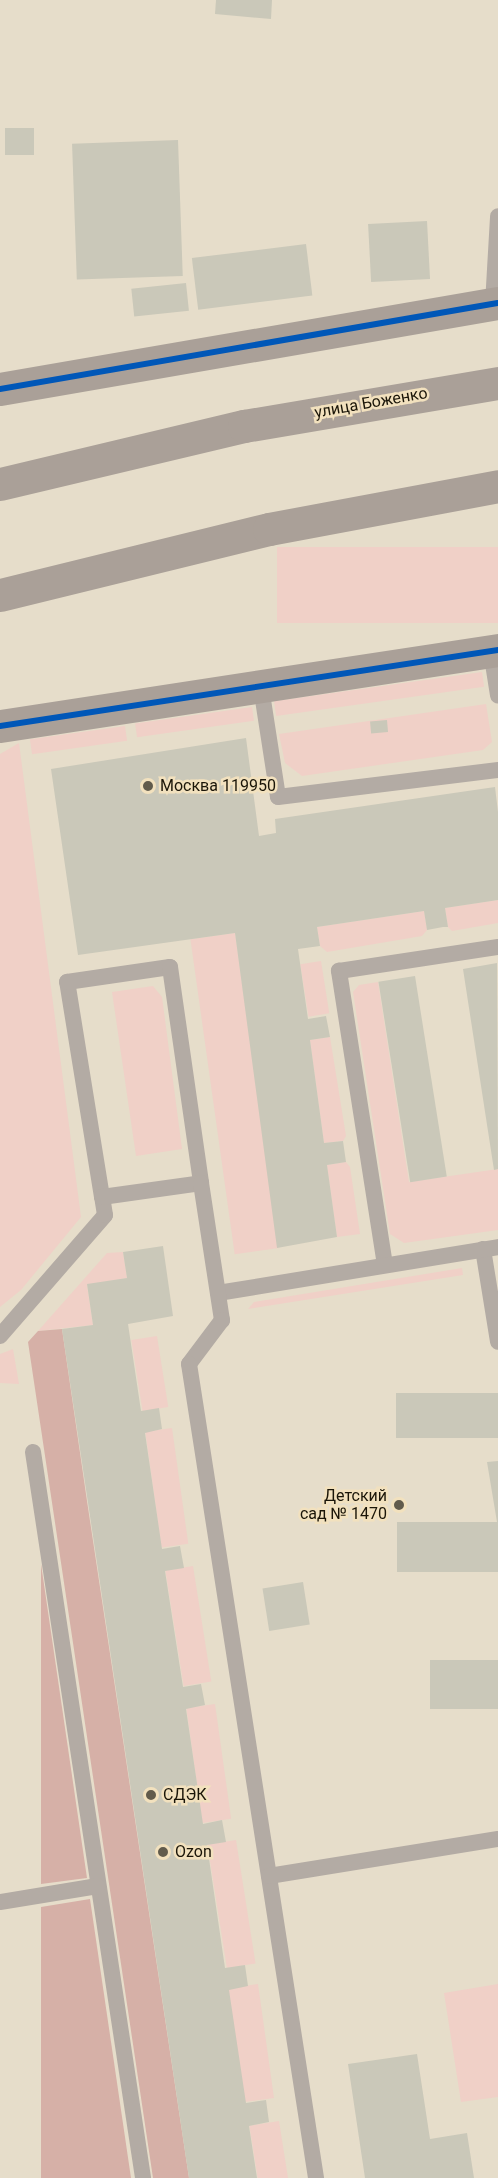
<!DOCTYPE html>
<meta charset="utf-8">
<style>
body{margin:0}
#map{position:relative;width:498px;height:2178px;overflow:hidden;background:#e6ddca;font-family:Roboto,sans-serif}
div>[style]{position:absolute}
.green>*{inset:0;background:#f0d0c7;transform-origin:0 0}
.forest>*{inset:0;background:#d6b0a7}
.building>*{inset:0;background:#cac8b9;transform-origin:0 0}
.lane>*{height:16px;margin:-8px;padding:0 8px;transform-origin:8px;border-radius:8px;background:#b3aba4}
.secondary>*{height:33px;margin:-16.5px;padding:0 16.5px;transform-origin:16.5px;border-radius:16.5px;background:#aaa098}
.cycleway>*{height:6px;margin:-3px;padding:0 3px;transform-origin:3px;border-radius:3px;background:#0057b8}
.dots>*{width:16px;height:16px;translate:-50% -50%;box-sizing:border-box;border:3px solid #f2e1be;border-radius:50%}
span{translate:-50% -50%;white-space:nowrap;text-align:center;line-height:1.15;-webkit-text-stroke:5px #f2e1be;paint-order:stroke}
.street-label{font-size:16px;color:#1a1508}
.poi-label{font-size:16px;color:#1a1508}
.left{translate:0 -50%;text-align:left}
.right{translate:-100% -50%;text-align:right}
</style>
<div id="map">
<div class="green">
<i style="left:498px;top:547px;width:76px;height:221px;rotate:90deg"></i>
<i style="left:482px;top:672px;width:15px;height:210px;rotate:82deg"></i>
<i style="clip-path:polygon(486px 704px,492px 742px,483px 750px,302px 776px,285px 763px,279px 734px)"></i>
<i style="left:252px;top:707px;width:14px;height:118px;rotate:82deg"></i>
<i style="left:125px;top:726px;width:15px;height:96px;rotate:82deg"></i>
<i style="clip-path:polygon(19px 743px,81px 1217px,21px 1290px,0 1307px,0 754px)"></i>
<i style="clip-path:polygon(498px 900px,498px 923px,452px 931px,448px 927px,445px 908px)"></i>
<i style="clip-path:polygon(424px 911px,427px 930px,422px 936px,327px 952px,320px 946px,317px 927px)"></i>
<i style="left:235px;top:933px;width:318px;height:45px;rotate:82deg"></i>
<i style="left:321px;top:961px;width:53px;height:21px;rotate:81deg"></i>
<i style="clip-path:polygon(378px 982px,409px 1182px,498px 1169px,498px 1230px,404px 1243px,390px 1234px,353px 992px,359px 985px)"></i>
<i style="clip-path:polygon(153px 986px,162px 997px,182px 1149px,136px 1156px,112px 992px)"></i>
<i style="clip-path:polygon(330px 1037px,346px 1136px,343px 1141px,324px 1143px,310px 1040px)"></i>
<i style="clip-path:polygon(346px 1162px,350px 1167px,360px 1234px,337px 1237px,327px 1165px)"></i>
<i style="clip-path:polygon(123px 1252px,127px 1278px,87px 1285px,93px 1325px,38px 1331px,107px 1253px)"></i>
<i style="clip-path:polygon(462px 1268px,463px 1275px,248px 1309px,254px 1302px)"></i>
<i style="left:157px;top:1336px;width:72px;height:26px;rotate:81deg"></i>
<i style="clip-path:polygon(13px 1349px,19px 1384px,0 1383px,0 1354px)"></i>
<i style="left:172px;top:1428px;width:117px;height:27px;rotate:82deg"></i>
<i style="left:193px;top:1566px;width:117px;height:28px;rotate:81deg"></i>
<i style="left:215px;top:1704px;width:116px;height:29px;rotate:82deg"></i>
<i style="left:236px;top:1840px;width:125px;height:29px;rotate:81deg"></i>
<i style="left:258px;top:1984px;width:115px;height:30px;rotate:82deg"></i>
<i style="clip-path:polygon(498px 1984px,498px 2097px,461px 2102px,444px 1993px)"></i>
<i style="left:279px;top:2121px;width:58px;height:30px;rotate:81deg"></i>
</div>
<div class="forest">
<i style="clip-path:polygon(62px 1329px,87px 1501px,189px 2178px,153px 2178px,28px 1342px,38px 1331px)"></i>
<i style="clip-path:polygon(41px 1564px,87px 1878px,41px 1884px)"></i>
<i style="clip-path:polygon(90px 1899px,131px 2178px,41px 2178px,41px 1907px)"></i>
</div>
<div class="building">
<i style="clip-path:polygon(216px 0,272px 0,271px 19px,215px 14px)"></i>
<i style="left:5px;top:128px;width:29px;height:27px"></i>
<i style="left:178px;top:140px;width:136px;height:106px;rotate:88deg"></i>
<i style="left:427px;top:221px;width:58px;height:59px;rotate:87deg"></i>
<i style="left:306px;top:244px;width:52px;height:115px;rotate:83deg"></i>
<i style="left:186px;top:283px;width:28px;height:55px;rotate:84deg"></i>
<i style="left:387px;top:720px;width:12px;height:17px;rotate:85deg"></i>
<i style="clip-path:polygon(246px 738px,259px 836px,276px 833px,275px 819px,495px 787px,498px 812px,498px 900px,445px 908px,448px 927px,443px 927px,427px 930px,424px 911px,317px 927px,320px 946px,298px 949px,308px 1019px,326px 1016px,330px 1037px,310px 1040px,324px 1143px,343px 1141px,346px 1162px,327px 1165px,337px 1237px,277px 1248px,235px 933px,78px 955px,51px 769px)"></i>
<i style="clip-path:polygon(497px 963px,498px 1169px,494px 1170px,463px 969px)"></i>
<i style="left:415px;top:976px;width:203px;height:37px;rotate:81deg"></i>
<i style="clip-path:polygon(163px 1246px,173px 1316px,128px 1324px,141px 1411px,159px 1408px,162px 1429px,145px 1433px,162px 1549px,180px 1546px,184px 1568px,165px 1571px,183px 1687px,201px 1684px,205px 1705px,186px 1709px,203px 1824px,222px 1820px,226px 1842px,207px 1845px,225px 1968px,245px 1965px,248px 1986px,229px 1990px,246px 2103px,266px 2100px,269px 2122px,249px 2126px,257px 2178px,189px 2178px,62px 1329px,93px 1325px,87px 1284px,127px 1278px,123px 1252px)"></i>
<i style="left:498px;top:1393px;width:45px;height:102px;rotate:90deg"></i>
<i style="clip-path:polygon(498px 1461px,498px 1522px,497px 1522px,487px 1462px)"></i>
<i style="left:498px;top:1522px;width:50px;height:101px;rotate:90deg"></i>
<i style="left:303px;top:1582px;width:43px;height:41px;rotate:81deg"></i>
<i style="left:498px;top:1660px;width:49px;height:68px;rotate:90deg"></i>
<i style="clip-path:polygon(417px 2054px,430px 2139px,467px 2133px,474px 2178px,365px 2178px,348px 2064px)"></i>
</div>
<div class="lane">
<i style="left:493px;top:304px;width:88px;rotate:-86.7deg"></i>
<i style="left:491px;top:651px;width:45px;rotate:81deg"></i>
<i style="left:261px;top:687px;width:111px;rotate:81.2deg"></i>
<i style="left:278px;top:797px;width:222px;rotate:-7deg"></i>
<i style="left:102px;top:1197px;width:218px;rotate:-99.2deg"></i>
<i style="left:67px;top:982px;width:104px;rotate:-8.3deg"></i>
<i style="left:170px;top:967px;width:218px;rotate:81.8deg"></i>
<i style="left:483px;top:1249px;width:94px;rotate:80.8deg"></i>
<i style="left:385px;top:1265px;width:298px;rotate:-98.9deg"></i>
<i style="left:339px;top:971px;width:161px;rotate:-8.6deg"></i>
<i style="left:218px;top:1293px;width:284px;rotate:-9.3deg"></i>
<i style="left:0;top:1336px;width:160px;rotate:-49deg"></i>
<i style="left:105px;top:1215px;width:18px;rotate:-99deg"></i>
<i style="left:102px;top:1197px;width:100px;rotate:-8deg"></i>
<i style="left:201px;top:1183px;width:139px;rotate:81.3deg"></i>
<i style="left:222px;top:1320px;width:55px;rotate:126.9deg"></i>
<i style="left:189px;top:1364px;width:824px;rotate:81.13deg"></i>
<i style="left:33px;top:1452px;width:734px;rotate:81.38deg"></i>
<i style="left:269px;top:1876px;width:232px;rotate:-9.2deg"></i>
<i style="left:0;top:1902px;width:99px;rotate:-9.3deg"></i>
</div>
<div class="secondary">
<i style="left:0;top:389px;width:505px;rotate:-9.8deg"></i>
<i style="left:0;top:484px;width:251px;rotate:-13.4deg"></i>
<i style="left:244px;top:426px;width:258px;rotate:-9.6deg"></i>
<i style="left:0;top:595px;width:277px;rotate:-13.8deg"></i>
<i style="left:269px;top:529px;width:233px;rotate:-10.6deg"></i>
<i style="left:0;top:726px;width:504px;rotate:-8.68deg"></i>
</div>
<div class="cycleway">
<i style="left:0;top:389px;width:505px;rotate:-9.8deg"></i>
<i style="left:0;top:726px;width:504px;rotate:-8.68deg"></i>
</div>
<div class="dots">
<i style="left:148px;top:786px;background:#615b4c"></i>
<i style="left:399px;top:1505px;background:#615b4c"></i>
<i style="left:151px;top:1795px;background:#615b4c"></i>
<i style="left:163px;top:1852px;background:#615b4c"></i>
</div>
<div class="street-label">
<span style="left:371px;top:403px;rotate:-10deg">улица Боженко</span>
</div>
<div class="poi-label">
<span class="left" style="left:160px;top:786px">Москва 119950</span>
<span class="right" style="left:387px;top:1505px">Детский<br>сад № 1470</span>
<span class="left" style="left:163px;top:1795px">СДЭК</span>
<span class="left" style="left:175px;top:1852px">Ozon</span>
</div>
</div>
